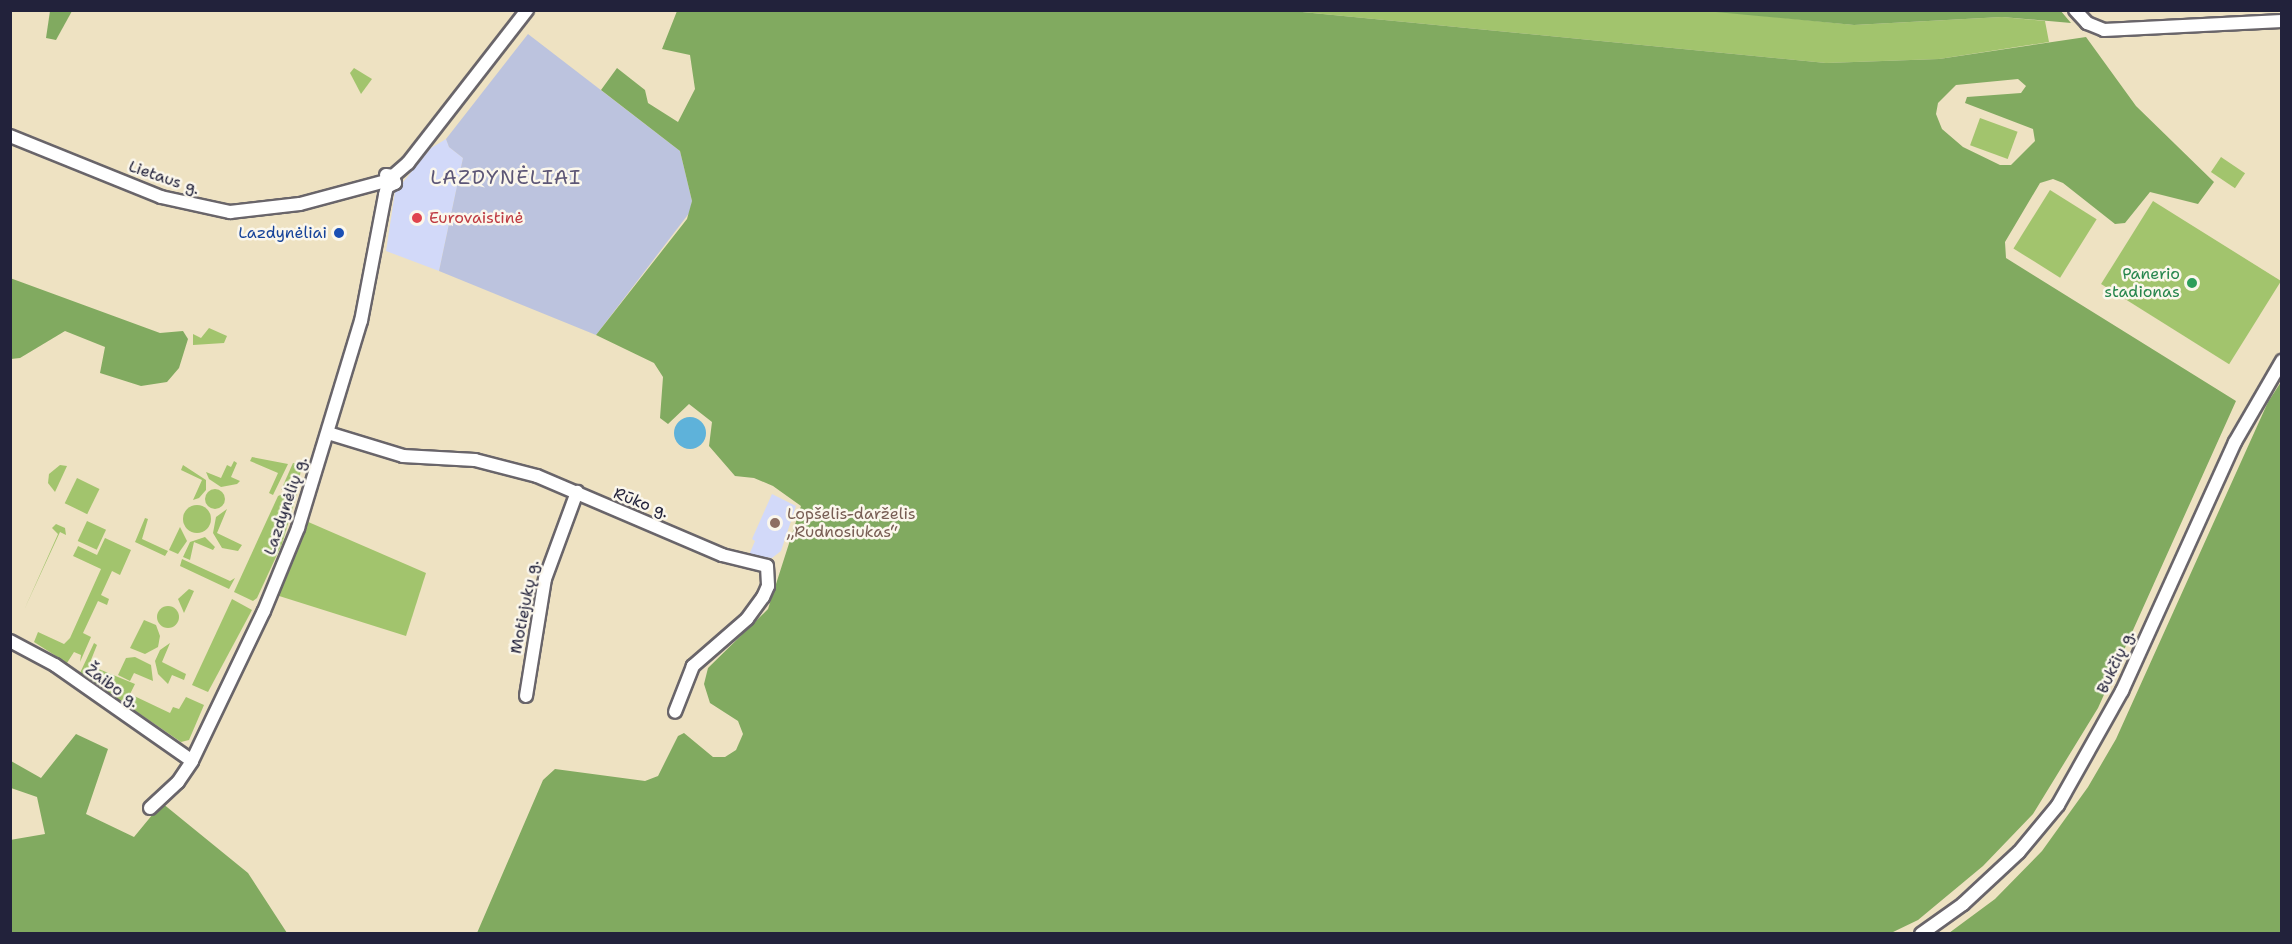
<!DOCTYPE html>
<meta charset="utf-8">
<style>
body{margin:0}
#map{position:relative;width:2292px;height:944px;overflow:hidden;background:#eee2c2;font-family:"Shantell Sans",sans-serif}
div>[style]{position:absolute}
.built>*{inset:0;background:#d2d9f9}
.industrial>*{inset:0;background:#bcc3de}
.green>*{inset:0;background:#a2c46d;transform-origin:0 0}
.round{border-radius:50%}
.forest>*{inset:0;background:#81aa60}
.water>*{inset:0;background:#5eb2da}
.roads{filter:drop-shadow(2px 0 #69656a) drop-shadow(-2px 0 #69656a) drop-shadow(0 2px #69656a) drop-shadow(0 -2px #69656a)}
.minor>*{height:12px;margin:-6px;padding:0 6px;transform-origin:6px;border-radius:6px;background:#fff}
.dots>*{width:16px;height:16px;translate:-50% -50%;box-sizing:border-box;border:3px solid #fbf7ec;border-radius:50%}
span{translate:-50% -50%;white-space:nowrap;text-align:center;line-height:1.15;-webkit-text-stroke:5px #fbf7ec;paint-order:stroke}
.street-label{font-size:16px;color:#22223b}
.health-label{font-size:16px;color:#be3a42}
.left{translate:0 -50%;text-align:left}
.transit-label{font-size:16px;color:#164399}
.right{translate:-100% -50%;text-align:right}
.leisure-label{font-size:16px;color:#27864d}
.education-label{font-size:16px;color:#785e54}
.quarter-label{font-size:20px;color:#5c5676;letter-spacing:1.5px}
.frame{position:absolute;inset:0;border:12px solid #22223b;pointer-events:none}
</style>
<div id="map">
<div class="built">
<i style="clip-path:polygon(446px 139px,449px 147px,463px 158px,439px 271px,386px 251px,395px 192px,431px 148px)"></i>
<i style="clip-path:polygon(772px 494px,796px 506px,781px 551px,772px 558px,749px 555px,755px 541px,752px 539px)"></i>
</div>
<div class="industrial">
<i style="clip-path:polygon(528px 34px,680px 151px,692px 201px,690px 212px,596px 335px,439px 271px,463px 158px,449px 147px,446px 139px)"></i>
</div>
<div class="green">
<i style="clip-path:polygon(1705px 10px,1854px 25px,2002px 17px,2045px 21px,2049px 42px,1939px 59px,1826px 63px,1292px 11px)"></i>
<i style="clip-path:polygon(354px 68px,372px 79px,361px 94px,350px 73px)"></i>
<i style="left:1980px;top:118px;width:40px;height:29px;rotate:20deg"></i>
<i style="left:2221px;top:157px;width:29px;height:18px;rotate:34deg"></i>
<i style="left:2050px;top:190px;width:55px;height:69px;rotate:32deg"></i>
<i style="left:2153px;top:201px;width:151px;height:98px;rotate:32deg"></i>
<i style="clip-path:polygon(209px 328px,227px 336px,224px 343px,193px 345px,193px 334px,201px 338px)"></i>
<i style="clip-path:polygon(252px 457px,288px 464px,273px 495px,269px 493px,278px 473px,250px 461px)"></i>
<i style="clip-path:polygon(234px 461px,237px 463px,231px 477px,240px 481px,237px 484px,221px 487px,209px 479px,206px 472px,221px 478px,227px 465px,231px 467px)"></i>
<i style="clip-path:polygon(293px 463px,302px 465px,299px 480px,281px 490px)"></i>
<i style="clip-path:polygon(60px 465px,67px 466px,55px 492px,48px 483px,49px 474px)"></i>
<i style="clip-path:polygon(183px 465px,206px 480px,206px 490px,199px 498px,193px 500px,202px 480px,181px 470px)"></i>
<i style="left:77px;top:478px;width:25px;height:28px;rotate:26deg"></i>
<i style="clip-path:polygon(299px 487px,282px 544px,257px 598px,253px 601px,234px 592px,278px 496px)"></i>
<i class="round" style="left:205px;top:489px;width:20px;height:20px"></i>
<i class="round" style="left:183px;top:505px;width:28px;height:28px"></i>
<i style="clip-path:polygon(227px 509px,217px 533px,242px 545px,238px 551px,222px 548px,213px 533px,216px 517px)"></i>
<i style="clip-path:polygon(145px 518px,148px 519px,142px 539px,168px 551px,165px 556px,135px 542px)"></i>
<i style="left:87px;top:521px;width:21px;height:22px;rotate:25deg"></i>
<i style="clip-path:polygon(306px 521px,426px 573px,406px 636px,276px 595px)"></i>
<i style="clip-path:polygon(56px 524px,65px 528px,66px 535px,60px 532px,24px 610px,58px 534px,52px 528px)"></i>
<i style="clip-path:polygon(180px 527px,187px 541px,178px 554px,169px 550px)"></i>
<i style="clip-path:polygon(205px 537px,215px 547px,213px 550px,194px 542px,190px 560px,183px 557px,190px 542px)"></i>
<i style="clip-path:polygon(105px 538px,131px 550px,120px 575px,112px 571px,101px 595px,109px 599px,107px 605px,98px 601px,83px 633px,91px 637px,80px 662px,81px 655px,74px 652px,67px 663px,34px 642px,38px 632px,64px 644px,70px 638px,101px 569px,73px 556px,78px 546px,97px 555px)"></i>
<i style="clip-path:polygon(182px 559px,230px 581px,235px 578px,229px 589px,180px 566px)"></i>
<i style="clip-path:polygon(189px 589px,194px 591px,184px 613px,178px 599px)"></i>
<i style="clip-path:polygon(232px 599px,252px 610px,208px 692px,192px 685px)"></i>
<i class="round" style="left:157px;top:606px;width:22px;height:22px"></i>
<i style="clip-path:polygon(144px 620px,156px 625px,160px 636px,158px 647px,145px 654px,130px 648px)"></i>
<i style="clip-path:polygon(94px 643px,97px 645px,89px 665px,135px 684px,130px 694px,170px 713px,173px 707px,179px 709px,186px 697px,204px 705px,189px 740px,181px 742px,80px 673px)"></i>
<i style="clip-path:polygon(170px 643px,162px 662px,186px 674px,184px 680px,172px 675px,168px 684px,158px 674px,155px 661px,160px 650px)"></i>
<i style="clip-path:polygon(135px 657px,151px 665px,153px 681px,134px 673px,130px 681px,118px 675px,126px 658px)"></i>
</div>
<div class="forest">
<i style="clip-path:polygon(2060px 10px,2071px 23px,2002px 17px,1854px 25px,1705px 11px)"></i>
<i style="clip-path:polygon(50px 11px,72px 11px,56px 40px,46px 38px)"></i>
<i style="clip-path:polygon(evenodd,1292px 11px,1826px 63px,1939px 59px,2086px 37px,2136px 106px,2214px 182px,2198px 204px,2150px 192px,2125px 223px,2115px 224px,2063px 183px,2053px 179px,2040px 183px,2005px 242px,2006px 258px,2236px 401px,2098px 708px,2033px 814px,1983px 866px,1918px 920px,1891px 933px,477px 933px,543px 780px,555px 769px,645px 781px,658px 776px,678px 736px,684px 733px,713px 757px,725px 757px,736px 750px,743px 734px,738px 721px,710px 703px,704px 684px,708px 668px,768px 609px,801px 506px,773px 486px,754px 478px,735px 476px,709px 446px,712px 422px,689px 404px,668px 424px,660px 418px,663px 377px,654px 363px,596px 335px,687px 219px,692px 201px,680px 151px,601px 90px,617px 68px,645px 90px,648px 103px,678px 122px,695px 89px,690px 55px,662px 49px,677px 11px,1292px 11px,2018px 79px,2026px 86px,2021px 93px,1967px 97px,1965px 103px,2033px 129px,2035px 141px,2011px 165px,2000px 165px,1963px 147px,1942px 129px,1936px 114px,1938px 103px,1956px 85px,2018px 79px)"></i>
<i style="clip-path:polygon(10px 278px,160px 333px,183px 331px,188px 339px,179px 368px,167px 382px,141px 386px,100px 373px,105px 347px,65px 331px,20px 358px,11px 359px)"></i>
<i style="clip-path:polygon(2281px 382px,2281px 933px,1949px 933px,1995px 899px,2042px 851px,2088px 787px,2116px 739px,2268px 402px)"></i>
<i style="clip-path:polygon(76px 734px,108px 749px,86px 814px,134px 837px,162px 803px,248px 873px,287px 933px,11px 933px,10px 840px,45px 834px,37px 797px,11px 788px,11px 761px,41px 778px)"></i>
</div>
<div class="water">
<i class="round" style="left:674px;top:417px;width:32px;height:32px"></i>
</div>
<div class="roads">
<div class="minor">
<i style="left:2075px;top:10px;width:18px;rotate:47deg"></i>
<i style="left:2087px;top:23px;width:18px;rotate:22deg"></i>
<i style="left:2104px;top:30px;width:178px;rotate:-2.9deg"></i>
<i style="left:10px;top:136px;width:163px;rotate:22deg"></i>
<i style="left:161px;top:197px;width:71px;rotate:12.3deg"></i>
<i style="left:230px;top:212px;width:70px;rotate:-6.5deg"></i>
<i style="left:300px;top:204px;width:85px;rotate:-15deg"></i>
<i style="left:386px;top:175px;width:7px;rotate:8deg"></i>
<i style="left:393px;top:176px;width:20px;rotate:-41deg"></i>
<i style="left:408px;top:163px;width:194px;rotate:-52.1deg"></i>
<i style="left:328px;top:433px;width:78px;rotate:17deg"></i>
<i style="left:403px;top:456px;width:72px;rotate:3.2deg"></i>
<i style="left:475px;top:460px;width:64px;rotate:14.5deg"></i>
<i style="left:537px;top:476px;width:201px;rotate:23.1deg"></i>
<i style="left:722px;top:555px;width:46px;rotate:13.7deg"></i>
<i style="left:767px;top:566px;width:20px;rotate:87deg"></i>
<i style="left:768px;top:586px;width:12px;rotate:114deg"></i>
<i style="left:763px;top:597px;width:27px;rotate:126deg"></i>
<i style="left:747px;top:619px;width:72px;rotate:139deg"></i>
<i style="left:693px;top:666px;width:49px;rotate:111.4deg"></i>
<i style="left:10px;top:641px;width:51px;rotate:28.1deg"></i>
<i style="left:55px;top:665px;width:167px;rotate:35deg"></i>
<i style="left:526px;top:696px;width:119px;rotate:-80.8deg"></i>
<i style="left:545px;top:579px;width:93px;rotate:-69.8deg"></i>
<i style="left:150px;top:808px;width:38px;rotate:-43deg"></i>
<i style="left:178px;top:782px;width:25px;rotate:-56deg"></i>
<i style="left:192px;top:761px;width:166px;rotate:-64.4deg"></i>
<i style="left:264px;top:611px;width:90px;rotate:-67.7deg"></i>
<i style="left:298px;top:528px;width:216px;rotate:-73.1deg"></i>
<i style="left:361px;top:321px;width:128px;rotate:-79.2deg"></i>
<i style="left:385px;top:195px;width:8px;rotate:-76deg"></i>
<i style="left:387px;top:187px;width:9px;rotate:-27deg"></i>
<i style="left:395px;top:183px;width:7px;rotate:-106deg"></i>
<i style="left:1921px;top:934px;width:52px;rotate:-35.5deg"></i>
<i style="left:1963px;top:904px;width:76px;rotate:-42.9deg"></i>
<i style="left:2019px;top:852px;width:61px;rotate:-50.3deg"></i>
<i style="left:2058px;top:805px;width:131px;rotate:-60.7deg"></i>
<i style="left:2122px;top:691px;width:273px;rotate:-65.6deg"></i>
<i style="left:2235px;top:442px;width:94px;rotate:-59.9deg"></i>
</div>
</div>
<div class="dots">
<i style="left:417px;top:218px;background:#e0444e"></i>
<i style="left:339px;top:233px;background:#1a4fb4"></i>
<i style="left:2192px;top:283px;background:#2e9e5b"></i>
<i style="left:775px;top:523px;background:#8d6e63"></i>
</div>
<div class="street-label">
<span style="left:164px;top:178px;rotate:19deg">Lietaus g.</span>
<span style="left:641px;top:503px;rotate:21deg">Rūko g.</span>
<span style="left:286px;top:506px;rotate:-71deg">Lazdynėlių g.</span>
<span style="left:525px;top:607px;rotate:-79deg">Motiejukų g.</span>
<span style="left:2116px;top:662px;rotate:-65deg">Bukčių g.</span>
<span style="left:112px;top:686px;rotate:36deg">Žaibo g.</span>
</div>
<div class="health-label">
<span class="left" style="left:429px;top:218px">Eurovaistinė</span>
</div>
<div class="transit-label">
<span class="right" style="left:327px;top:233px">Lazdynėliai</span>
</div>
<div class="leisure-label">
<span class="right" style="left:2180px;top:283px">Panerio<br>stadionas</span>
</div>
<div class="education-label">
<span class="left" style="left:787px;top:523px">Lopšelis-darželis<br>„Rudnosiukas“</span>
</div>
<div class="quarter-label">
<span style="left:506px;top:177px">LAZDYNĖLIAI</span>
</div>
<div class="frame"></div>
</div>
